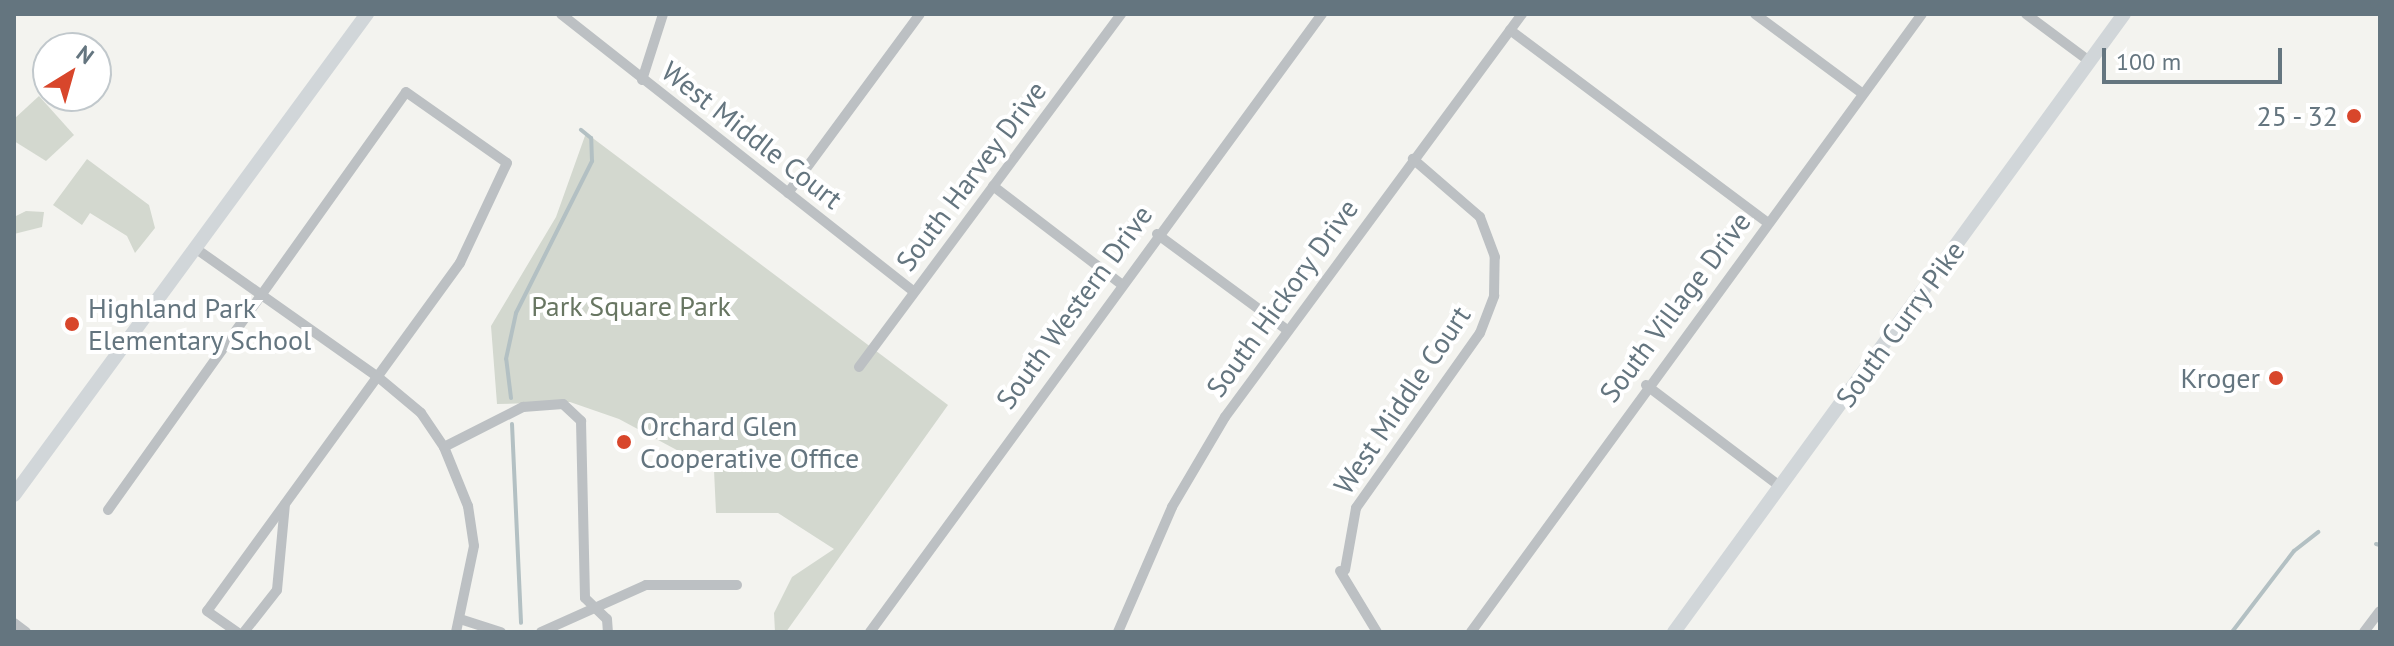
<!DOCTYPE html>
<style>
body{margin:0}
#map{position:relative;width:2394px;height:646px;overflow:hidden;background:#f3f3ef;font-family:"PT Sans",sans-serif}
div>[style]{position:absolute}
.green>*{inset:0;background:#d3d8cf}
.stream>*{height:4px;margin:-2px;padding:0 2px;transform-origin:2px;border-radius:2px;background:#b3c0c3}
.street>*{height:10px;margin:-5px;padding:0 5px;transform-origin:5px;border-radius:5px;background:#bcc0c3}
.secondary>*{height:14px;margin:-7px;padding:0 7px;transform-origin:7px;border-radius:7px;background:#d1d6d9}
.dots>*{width:22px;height:22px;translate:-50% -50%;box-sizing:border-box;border:4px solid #fff;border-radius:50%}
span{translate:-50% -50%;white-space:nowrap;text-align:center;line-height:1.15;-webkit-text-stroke:8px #fff;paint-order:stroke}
.poi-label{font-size:28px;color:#64757f}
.right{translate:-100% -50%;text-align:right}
.left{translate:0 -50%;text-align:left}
.street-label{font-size:28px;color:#64757f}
.park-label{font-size:28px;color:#687662}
.frame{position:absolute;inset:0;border:16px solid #64757f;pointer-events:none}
.north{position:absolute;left:32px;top:32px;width:80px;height:80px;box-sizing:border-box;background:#fff;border:2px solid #c1c8cc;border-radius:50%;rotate:37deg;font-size:22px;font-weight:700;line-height:32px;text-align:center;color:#64757f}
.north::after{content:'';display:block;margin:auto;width:28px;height:36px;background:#d8462b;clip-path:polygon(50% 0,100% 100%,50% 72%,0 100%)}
.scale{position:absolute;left:2102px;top:48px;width:180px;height:36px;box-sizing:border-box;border:4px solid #64757f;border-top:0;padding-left:10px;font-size:24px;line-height:28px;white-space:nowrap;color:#64757f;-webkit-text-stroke:6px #fff;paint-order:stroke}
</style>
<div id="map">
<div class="green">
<i style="clip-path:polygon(39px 96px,74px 135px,46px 161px,14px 141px,14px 119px)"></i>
<i style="clip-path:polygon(586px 133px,948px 405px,786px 632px,775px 632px,774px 613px,792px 577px,834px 549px,778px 513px,716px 513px,714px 470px,619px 419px,570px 402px,497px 404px,491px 326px,556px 217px)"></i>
<i style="clip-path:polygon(87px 159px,149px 205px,155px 228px,135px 253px,127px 236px,90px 213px,82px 225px,53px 205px)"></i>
<i style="clip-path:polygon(26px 211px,44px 212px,42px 227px,14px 234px,14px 217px)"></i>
</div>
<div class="stream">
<i style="left:511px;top:398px;width:39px;rotate:-97deg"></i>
<i style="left:506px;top:359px;width:47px;rotate:-77.7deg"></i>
<i style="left:516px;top:313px;width:170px;rotate:-63.4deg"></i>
<i style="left:592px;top:161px;width:23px;rotate:-92deg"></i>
<i style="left:591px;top:138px;width:13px;rotate:-141deg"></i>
<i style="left:512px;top:424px;width:199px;rotate:87.4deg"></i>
<i style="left:2376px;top:544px;width:4px;rotate:14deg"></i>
<i style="left:2232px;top:632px;width:102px;rotate:-52.6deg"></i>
<i style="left:2294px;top:551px;width:31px;rotate:-38deg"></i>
</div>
<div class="street">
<i style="left:561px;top:14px;width:449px;rotate:38.2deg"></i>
<i style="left:1755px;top:14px;width:134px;rotate:36.5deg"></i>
<i style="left:2026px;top:14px;width:77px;rotate:36.6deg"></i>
<i style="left:1510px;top:30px;width:321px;rotate:36.8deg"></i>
<i style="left:642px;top:80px;width:69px;rotate:-72.3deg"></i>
<i style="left:993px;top:186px;width:160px;rotate:37.4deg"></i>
<i style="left:788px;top:193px;width:222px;rotate:-53.6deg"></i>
<i style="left:1157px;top:234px;width:160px;rotate:36.4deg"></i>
<i style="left:195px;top:248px;width:224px;rotate:35.2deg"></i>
<i style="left:378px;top:377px;width:56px;rotate:39.9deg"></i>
<i style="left:421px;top:413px;width:41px;rotate:55.9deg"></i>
<i style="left:444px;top:447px;width:64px;rotate:67.9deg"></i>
<i style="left:468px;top:506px;width:40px;rotate:81.5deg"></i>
<i style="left:474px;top:546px;width:88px;rotate:101.8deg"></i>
<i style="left:859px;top:367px;width:440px;rotate:-53.4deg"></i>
<i style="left:1646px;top:385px;width:169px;rotate:37.1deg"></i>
<i style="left:444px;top:447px;width:89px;rotate:-26.9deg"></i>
<i style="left:523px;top:407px;width:40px;rotate:-4.3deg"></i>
<i style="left:563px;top:404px;width:25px;rotate:43deg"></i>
<i style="left:581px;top:421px;width:177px;rotate:88.7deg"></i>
<i style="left:585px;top:598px;width:30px;rotate:44deg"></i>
<i style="left:607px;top:619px;width:13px;rotate:86deg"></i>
<i style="left:108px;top:510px;width:513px;rotate:-54.51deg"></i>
<i style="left:406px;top:92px;width:123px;rotate:35.1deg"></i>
<i style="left:507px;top:163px;width:110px;rotate:115.2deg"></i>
<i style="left:460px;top:263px;width:430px;rotate:126deg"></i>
<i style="left:207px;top:611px;width:37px;rotate:35deg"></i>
<i style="left:1345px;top:570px;width:63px;rotate:-79.9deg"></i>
<i style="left:1356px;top:508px;width:214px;rotate:-54.7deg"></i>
<i style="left:1480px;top:333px;width:40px;rotate:-69deg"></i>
<i style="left:1494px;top:296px;width:39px;rotate:-89deg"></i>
<i style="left:1495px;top:257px;width:43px;rotate:-110.6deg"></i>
<i style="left:1480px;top:217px;width:89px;rotate:-139.1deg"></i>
<i style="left:1340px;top:571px;width:71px;rotate:58.8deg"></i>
<i style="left:463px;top:620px;width:40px;rotate:18deg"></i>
<i style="left:14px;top:623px;width:15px;rotate:37deg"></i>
<i style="left:244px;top:632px;width:53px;rotate:-51.8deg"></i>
<i style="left:277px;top:590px;width:86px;rotate:-84.7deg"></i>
<i style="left:541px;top:632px;width:115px;rotate:-24.1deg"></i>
<i style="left:646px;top:585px;width:91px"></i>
<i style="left:870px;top:632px;width:766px;rotate:-53.82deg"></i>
<i style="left:1118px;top:632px;width:136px;rotate:-66.6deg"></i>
<i style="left:1172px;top:507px;width:104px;rotate:-59.5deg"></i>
<i style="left:1225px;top:417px;width:501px;rotate:-53.61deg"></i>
<i style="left:1471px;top:632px;width:765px;rotate:-53.88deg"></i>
<i style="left:2364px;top:632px;width:26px;rotate:-53deg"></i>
</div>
<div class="secondary">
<i style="left:14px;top:495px;width:597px;rotate:-53.73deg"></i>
<i style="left:1674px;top:632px;width:764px;rotate:-53.94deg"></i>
</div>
<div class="dots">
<i style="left:2354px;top:116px;background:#d8462b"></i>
<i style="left:72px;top:324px;background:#d8462b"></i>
<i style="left:2276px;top:378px;background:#d8462b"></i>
<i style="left:624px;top:442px;background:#d8462b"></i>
</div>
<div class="poi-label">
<span class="right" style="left:2338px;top:116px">25 - 32</span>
<span class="left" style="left:88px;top:324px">Highland Park<br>Elementary School</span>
<span class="right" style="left:2260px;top:378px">Kroger</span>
<span class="left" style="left:640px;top:442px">Orchard Glen<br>Cooperative Office</span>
</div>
<div class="street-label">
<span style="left:752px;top:135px;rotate:38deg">West Middle Court</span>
<span style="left:971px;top:176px;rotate:-53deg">South Harvey Drive</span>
<span style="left:1282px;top:298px;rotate:-54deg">South Hickory Drive</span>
<span style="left:1074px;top:307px;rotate:-54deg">South Western Drive</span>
<span style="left:1675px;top:307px;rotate:-53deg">South Village Drive</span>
<span style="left:1900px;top:324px;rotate:-54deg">South Curry Pike</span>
<span style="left:1402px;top:400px;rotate:-56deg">West Middle Court</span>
</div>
<div class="park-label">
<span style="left:631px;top:306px">Park Square Park</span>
</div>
<div class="frame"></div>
<div class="north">N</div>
<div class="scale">100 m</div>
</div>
